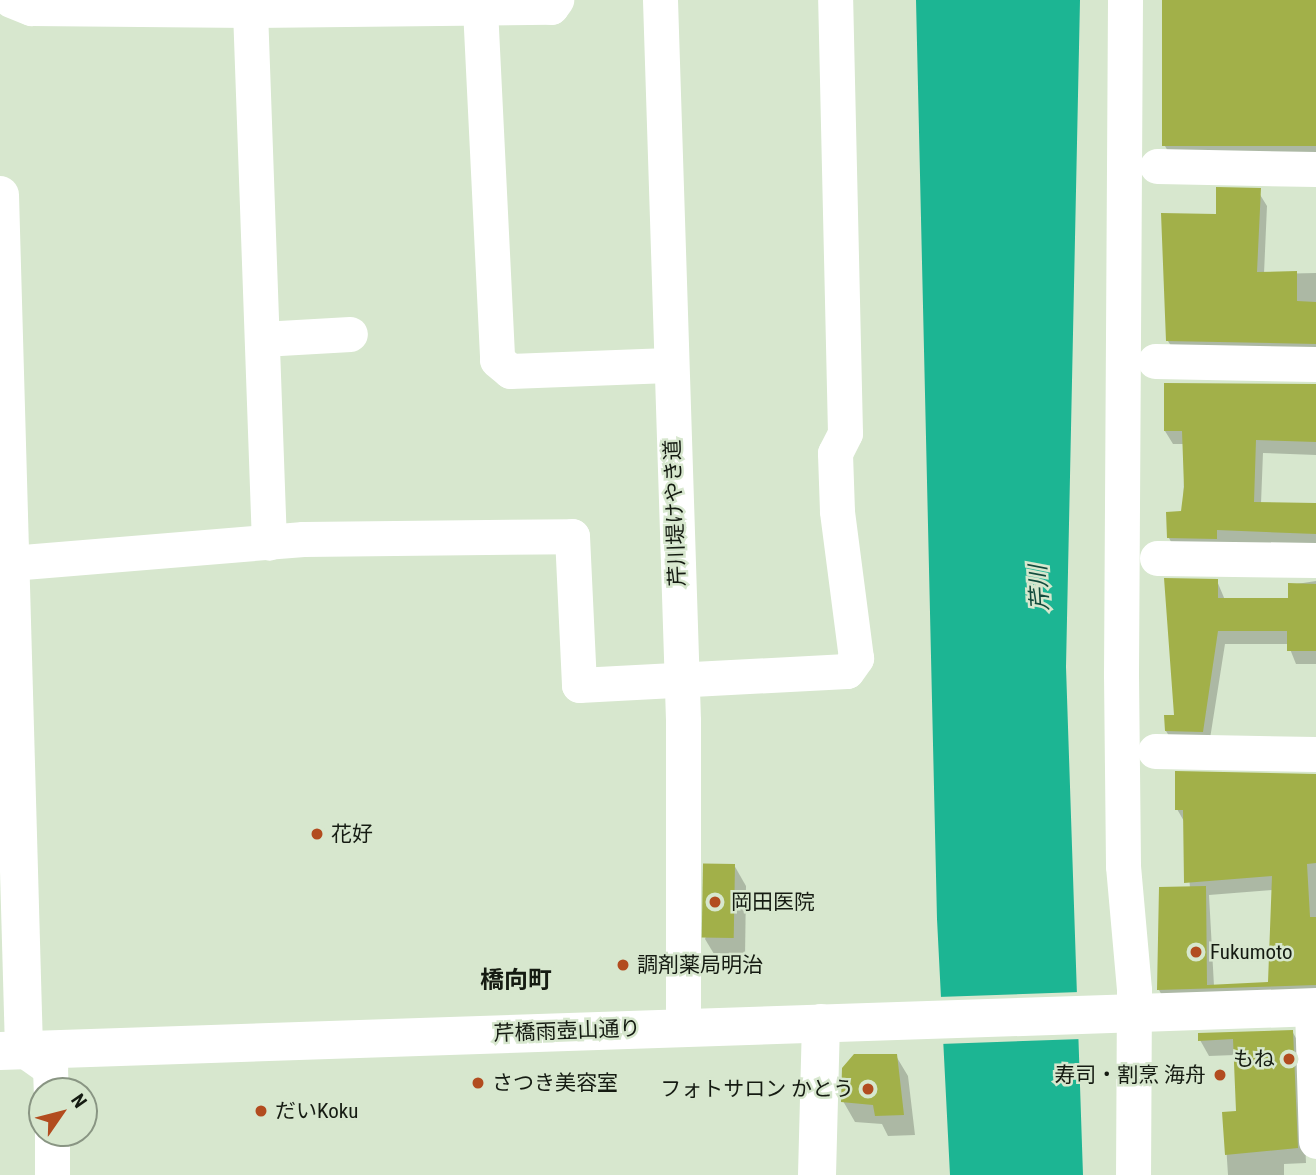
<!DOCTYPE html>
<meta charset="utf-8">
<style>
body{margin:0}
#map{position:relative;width:1316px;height:1175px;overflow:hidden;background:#d7e7ce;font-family:"Roboto Condensed","Noto Sans JP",sans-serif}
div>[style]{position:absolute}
.water>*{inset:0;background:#1cb593}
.pier>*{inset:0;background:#d7e7ce;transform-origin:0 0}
.shadow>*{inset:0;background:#0003}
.building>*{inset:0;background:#a2b049;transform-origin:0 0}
.minor>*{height:35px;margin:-17.5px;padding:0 17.5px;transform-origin:17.5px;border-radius:17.5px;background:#fff}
.tertiary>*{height:38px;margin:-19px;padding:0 19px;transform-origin:19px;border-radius:19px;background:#fff}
.secondary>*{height:38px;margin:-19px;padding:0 19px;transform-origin:19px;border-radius:19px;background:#fff}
.dots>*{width:19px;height:19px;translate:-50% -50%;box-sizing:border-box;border:4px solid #d7e7ce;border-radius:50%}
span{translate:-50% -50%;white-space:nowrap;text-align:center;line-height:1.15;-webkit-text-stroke:5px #d7e7ce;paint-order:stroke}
.street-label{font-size:21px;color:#151b12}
.poi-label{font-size:21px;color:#151b12}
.left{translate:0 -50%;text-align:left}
.right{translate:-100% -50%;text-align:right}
.water-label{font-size:23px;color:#124c3d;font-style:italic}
.quarter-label{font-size:24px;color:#151b12;font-weight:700}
.north{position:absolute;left:28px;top:1077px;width:70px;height:70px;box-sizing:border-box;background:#d7e7ce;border:2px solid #899583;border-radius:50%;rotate:55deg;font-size:19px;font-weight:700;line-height:28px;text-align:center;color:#151b12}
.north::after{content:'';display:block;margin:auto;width:24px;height:32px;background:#b24c1f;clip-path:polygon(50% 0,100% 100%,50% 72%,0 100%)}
</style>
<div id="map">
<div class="water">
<i style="clip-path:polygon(916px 0,1080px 0,1066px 667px,1083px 1175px,950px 1175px,937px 919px)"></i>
</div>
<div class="pier">
<i style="left:1080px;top:992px;width:47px;height:142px;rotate:88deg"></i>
</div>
<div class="shadow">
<i style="clip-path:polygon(1163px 0,1316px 0,1316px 162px,1173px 160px,1165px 146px)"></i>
<i style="clip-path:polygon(1259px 193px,1267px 206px,1264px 274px,1316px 273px,1316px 357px,1176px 354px,1168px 341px,1218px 216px)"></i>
<i style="clip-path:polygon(1316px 386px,1316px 455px,1263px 453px,1261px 504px,1316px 504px,1316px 554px,1176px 551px,1169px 538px,1183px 513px,1185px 444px,1173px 444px,1165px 431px)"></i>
<i style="clip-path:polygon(1217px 581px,1225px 600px,1289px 600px,1290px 585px,1316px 581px,1316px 664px,1296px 664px,1288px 644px,1225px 644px,1209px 745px,1174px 744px,1166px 731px,1176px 717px)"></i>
<i style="clip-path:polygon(evenodd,1316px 775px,1316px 999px,1167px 1004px,1159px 990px,1161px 889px,1190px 888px,1185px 823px,1177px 809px,1316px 775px,1273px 890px,1270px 984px,1214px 986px,1209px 895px,1273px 890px)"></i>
<i style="clip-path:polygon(734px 865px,746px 886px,745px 958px,717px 959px,705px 939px)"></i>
<i style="clip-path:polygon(1292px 1031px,1301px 1047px,1306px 1163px,1284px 1164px,1284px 1175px,1228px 1175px,1224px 1114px,1238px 1113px,1235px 1055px,1209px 1056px,1200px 1040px)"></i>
<i style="clip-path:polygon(896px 1056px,908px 1076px,915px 1135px,888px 1136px,882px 1124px,855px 1122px,843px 1101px)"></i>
</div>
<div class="building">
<i style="left:1162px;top:0;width:154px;height:146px"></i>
<i style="clip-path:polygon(1216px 187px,1261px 188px,1257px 272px,1297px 271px,1297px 301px,1316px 302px,1316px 344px,1166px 341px,1161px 213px,1216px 214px)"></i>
<i style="clip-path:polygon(1164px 383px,1316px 384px,1316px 442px,1256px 440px,1254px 502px,1316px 503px,1316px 534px,1217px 530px,1217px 539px,1167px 538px,1166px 512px,1181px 511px,1184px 487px,1182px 431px,1164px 431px)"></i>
<i style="clip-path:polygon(1164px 578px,1218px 579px,1218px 598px,1288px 598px,1288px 583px,1316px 584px,1316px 651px,1287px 651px,1287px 631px,1218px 631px,1203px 732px,1165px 731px,1164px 715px,1174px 715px)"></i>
<i style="clip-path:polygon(1175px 771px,1316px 774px,1316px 863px,1307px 864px,1310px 917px,1316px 917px,1316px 985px,1157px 990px,1159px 887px,1206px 886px,1207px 985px,1268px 982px,1272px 876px,1184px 883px,1183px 810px,1175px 810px)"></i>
<i style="left:735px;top:864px;width:74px;height:32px;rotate:91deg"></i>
<i style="clip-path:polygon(1293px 1030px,1298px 1148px,1225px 1155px,1222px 1112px,1236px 1111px,1233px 1039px,1198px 1041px,1198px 1033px)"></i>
<i style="clip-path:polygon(854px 1054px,897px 1054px,904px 1115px,875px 1116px,873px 1105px,841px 1102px,842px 1068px)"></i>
</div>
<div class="minor">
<i style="left:11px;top:0;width:22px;rotate:22deg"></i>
<i style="left:31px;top:8px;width:219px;rotate:0.5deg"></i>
<i style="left:250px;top:10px;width:301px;rotate:-0.6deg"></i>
<i style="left:551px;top:7px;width:9px;rotate:-54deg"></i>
<i style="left:660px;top:0;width:721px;rotate:88.17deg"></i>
<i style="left:683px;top:721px;width:305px;rotate:90deg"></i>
<i style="left:1125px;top:0;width:674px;rotate:90.34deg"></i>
<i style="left:1121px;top:674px;width:192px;rotate:89.4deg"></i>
<i style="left:1123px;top:866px;width:124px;rotate:84.9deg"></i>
<i style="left:1134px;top:990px;width:185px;rotate:90.3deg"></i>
<i style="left:480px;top:8px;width:352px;rotate:87.2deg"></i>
<i style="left:497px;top:360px;width:17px;rotate:40deg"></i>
<i style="left:510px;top:371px;width:159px;rotate:-2.2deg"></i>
<i style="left:250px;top:10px;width:533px;rotate:87.96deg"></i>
<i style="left:1157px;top:166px;width:159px;rotate:1.1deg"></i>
<i style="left:262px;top:339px;width:88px;rotate:-3.3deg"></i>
<i style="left:1155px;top:361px;width:161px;rotate:1.1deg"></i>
<i style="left:1157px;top:558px;width:159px;rotate:0.7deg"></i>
<i style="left:11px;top:563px;width:293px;rotate:-4.7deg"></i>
<i style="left:303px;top:539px;width:269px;rotate:-0.6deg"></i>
<i style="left:572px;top:536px;width:149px;rotate:87.3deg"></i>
<i style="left:579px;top:685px;width:268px;rotate:-3deg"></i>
<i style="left:847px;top:671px;width:16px;rotate:-55deg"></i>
<i style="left:856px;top:658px;width:148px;rotate:-97.4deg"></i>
<i style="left:837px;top:511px;width:58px;rotate:-92deg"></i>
<i style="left:835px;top:453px;width:22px;rotate:-63deg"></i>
<i style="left:845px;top:433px;width:433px;rotate:-91.3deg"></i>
<i style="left:1155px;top:751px;width:161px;rotate:1.1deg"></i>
<i style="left:1312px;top:1008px;width:133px;rotate:88.3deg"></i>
<i style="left:24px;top:1050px;width:32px;rotate:35deg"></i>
<i style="left:50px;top:1068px;width:23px;rotate:88deg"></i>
<i style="left:52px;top:1175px;width:42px;rotate:-90deg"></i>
</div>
<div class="tertiary">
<i style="left:0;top:195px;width:855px;rotate:88.39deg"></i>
</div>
<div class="secondary">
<i style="left:0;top:1051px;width:1317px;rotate:-1.91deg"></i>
<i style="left:817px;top:1175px;width:152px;rotate:-88.5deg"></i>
</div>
<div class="dots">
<i style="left:317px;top:834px;background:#b24c1f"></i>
<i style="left:715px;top:902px;background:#b24c1f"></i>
<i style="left:1196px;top:952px;background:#b24c1f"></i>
<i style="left:623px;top:965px;background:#b24c1f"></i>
<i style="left:1289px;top:1059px;background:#b24c1f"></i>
<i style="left:1220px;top:1075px;background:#b24c1f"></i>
<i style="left:478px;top:1083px;background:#b24c1f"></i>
<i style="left:868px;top:1089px;background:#b24c1f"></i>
<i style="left:261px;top:1111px;background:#b24c1f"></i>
</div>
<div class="street-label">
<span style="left:675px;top:513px;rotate:-92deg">芹川堤けやき道</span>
<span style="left:567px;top:1031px;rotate:-2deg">芹橋雨壺山通り</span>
</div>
<div class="poi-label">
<span class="left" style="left:331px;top:834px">花好</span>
<span class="left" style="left:731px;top:902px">岡田医院</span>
<span class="left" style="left:1210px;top:952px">Fukumoto</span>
<span class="left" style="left:637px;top:965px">調剤薬局明治</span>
<span class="right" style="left:1275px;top:1059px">もね</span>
<span class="right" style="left:1206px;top:1075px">寿司・割烹 海舟</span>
<span class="left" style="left:492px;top:1083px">さつき美容室</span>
<span class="right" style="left:854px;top:1089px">フォトサロン かとう</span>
<span class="left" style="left:275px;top:1111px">だいKoku</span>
</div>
<div class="water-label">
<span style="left:1040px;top:588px;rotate:-93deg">芹川</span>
</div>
<div class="quarter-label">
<span style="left:516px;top:981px">橋向町</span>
</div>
<div class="north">N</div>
</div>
